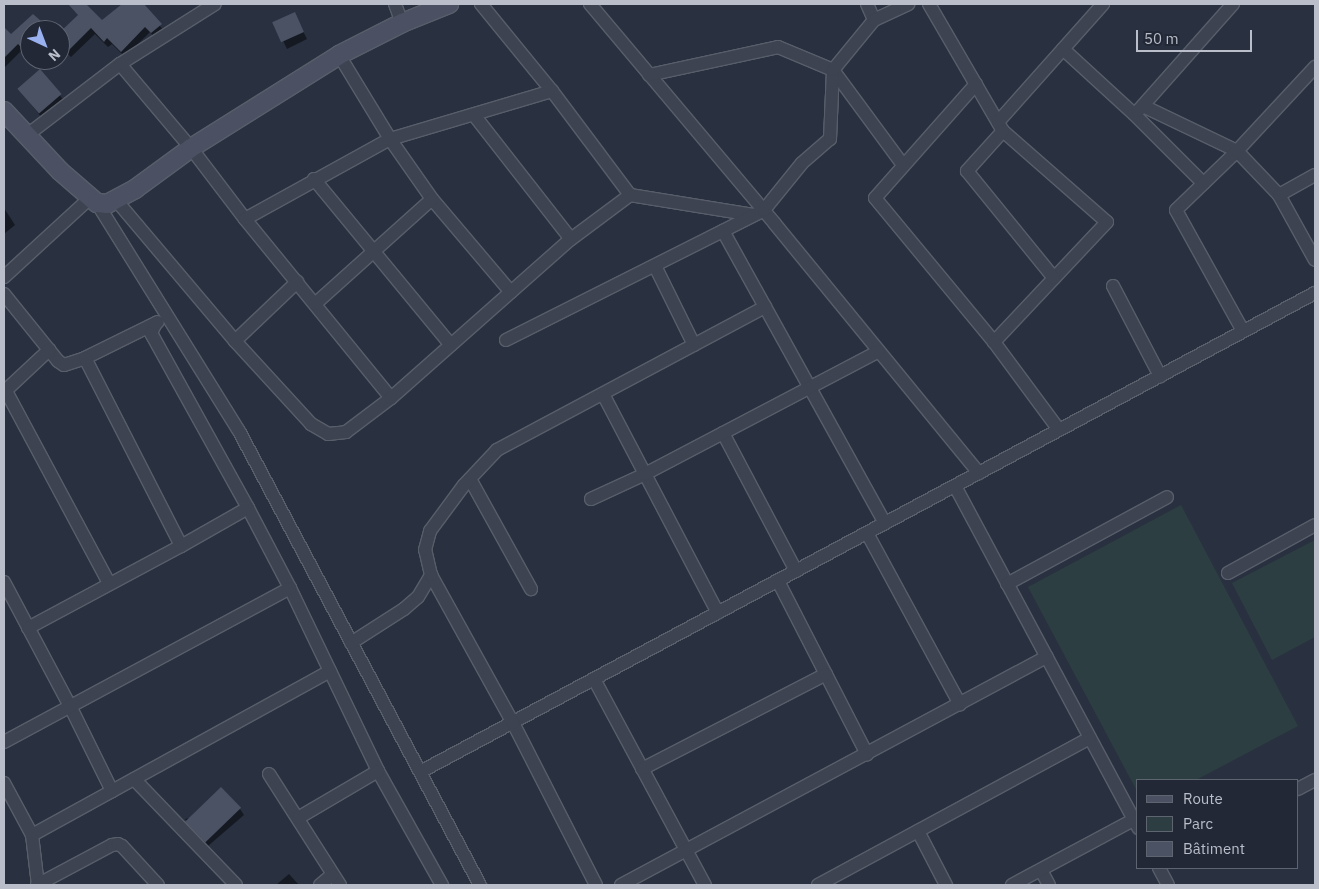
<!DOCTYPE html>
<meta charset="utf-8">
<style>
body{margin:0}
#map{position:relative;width:1319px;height:889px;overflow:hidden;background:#293040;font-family:"IBM Plex Sans",sans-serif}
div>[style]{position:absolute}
.green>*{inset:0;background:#2c3e42}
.shadow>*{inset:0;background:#0007;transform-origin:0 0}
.building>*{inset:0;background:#4b5264;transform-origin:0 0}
.roads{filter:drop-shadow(1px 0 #585e6a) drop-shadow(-1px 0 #585e6a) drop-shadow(0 1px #585e6a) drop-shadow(0 -1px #585e6a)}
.street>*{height:12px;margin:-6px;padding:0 6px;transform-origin:6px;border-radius:6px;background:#3d4350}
.secondary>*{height:18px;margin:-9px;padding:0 9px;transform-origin:9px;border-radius:9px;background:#4b5163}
span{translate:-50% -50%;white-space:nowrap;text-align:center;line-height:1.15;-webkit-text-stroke:4px #222836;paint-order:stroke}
.frame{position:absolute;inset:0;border:5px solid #babeca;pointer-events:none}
.legend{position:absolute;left:1136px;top:779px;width:162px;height:90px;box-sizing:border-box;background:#222836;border:1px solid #5f6471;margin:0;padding:6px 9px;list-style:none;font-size:15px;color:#babeca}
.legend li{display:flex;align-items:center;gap:10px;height:25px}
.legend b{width:25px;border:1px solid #5f6471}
.north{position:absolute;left:20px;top:20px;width:50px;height:50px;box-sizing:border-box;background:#222836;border:1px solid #5f6471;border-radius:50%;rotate:137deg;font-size:14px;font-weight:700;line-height:20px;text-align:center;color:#babeca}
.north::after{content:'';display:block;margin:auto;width:18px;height:22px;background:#9ab1ef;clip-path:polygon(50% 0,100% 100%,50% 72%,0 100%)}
.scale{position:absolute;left:1136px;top:30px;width:116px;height:22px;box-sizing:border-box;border:2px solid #babeca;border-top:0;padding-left:6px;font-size:15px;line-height:18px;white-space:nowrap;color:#babeca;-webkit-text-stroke:4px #222836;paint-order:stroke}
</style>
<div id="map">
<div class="green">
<i style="clip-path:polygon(1181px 505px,1298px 726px,1196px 780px,1138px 780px,1138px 793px,1028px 587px)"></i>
<i style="clip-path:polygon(1315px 540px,1315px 637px,1272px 660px,1232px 583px)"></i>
</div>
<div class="shadow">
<i style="clip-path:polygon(75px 4px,84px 4px,102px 22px,123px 4px,142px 4px,164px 31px,155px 39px,150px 32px,125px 57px,112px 44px,108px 47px,95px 34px,71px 57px,60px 46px,60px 34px,79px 16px,74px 9px,77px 6px)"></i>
<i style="clip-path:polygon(33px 15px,44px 29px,30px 30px,30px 58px,22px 50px,4px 68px,4px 29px,11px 36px)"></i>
<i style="clip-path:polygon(298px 21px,307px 39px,287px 49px,275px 24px)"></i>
<i style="left:40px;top:71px;width:40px;height:28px;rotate:51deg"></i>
<i style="clip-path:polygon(4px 208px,15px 225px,4px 234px)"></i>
<i style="clip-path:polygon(240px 809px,244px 815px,208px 846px,185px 819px)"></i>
<i style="clip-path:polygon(289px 874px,299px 885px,276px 885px)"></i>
</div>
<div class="building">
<i style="clip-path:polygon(68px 4px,86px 4px,102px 20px,122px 4px,144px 4px,162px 24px,151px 33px,145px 27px,121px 52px,107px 38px,104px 42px,91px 28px,67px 52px,60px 44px,60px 32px,78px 15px)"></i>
<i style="left:295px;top:12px;width:22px;height:25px;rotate:66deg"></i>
<i style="clip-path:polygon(33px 14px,41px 21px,30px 30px,30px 57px,18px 44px,4px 58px,4px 27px,11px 34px)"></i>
<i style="left:40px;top:69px;width:33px;height:30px;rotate:49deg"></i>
<i style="left:221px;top:787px;width:29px;height:50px;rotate:46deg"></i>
</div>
<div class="roads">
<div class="street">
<i style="left:395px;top:4px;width:20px;rotate:70deg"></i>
<i style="left:481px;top:4px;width:112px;rotate:50.8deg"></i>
<i style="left:552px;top:91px;width:130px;rotate:53.1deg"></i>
<i style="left:630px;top:195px;width:125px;rotate:9.2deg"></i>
<i style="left:590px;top:4px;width:287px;rotate:49.9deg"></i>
<i style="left:775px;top:224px;width:322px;rotate:50.7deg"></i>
<i style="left:867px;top:4px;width:17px;rotate:66deg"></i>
<i style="left:929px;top:4px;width:147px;rotate:59.8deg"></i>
<i style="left:1003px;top:131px;width:138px;rotate:41.2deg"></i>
<i style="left:1107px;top:222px;width:165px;rotate:133.3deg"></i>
<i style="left:1063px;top:49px;width:96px;rotate:42.5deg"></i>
<i style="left:1134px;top:114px;width:98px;rotate:45deg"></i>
<i style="left:339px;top:55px;width:98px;rotate:58.7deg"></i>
<i style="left:390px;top:139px;width:73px;rotate:55deg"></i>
<i style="left:432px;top:199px;width:122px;rotate:49.7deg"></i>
<i style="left:120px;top:64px;width:110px;rotate:49.8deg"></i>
<i style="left:191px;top:148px;width:89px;rotate:52.7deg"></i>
<i style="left:245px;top:219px;width:231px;rotate:50.8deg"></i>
<i style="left:649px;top:75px;width:132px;rotate:-12.2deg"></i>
<i style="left:778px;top:47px;width:60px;rotate:22.7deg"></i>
<i style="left:833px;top:70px;width:118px;rotate:53.6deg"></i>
<i style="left:976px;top:84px;width:152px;rotate:131.5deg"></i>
<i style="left:875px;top:198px;width:187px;rotate:50.4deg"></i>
<i style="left:994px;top:342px;width:109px;rotate:53.5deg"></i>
<i style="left:1143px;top:106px;width:104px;rotate:25.6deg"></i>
<i style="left:1237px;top:151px;width:61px;rotate:46.3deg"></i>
<i style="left:1279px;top:195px;width:74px;rotate:61deg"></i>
<i style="left:1138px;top:111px;width:143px;rotate:-48.4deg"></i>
<i style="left:474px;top:115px;width:157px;rotate:52deg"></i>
<i style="left:998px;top:122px;width:158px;rotate:-48.3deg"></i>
<i style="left:1003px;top:131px;width:54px;rotate:132deg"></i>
<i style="left:967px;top:171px;width:138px;rotate:50.9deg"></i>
<i style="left:26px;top:136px;width:118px;rotate:-37.5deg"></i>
<i style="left:120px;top:64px;width:112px;rotate:-32.3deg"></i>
<i style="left:314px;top:179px;width:215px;rotate:50.5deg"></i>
<i style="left:1279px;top:195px;width:41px;rotate:-29.1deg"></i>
<i style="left:116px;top:200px;width:185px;rotate:49.8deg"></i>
<i style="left:235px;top:341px;width:113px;rotate:47.5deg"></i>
<i style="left:311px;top:424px;width:20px;rotate:30deg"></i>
<i style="left:328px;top:434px;width:18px;rotate:-6deg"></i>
<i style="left:346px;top:432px;width:56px;rotate:-37.1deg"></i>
<i style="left:391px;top:398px;width:240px;rotate:-41.5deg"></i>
<i style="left:571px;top:239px;width:74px;rotate:-36.7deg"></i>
<i style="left:97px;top:203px;width:269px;rotate:58.1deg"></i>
<i style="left:239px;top:431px;width:514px;rotate:62.04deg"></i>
<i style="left:245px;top:219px;width:166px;rotate:-28.9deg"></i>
<i style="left:390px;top:139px;width:169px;rotate:-16.5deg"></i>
<i style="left:723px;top:231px;width:334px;rotate:61deg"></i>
<i style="left:655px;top:266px;width:88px;rotate:63.7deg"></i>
<i style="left:4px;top:277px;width:117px;rotate:-42.6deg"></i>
<i style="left:1113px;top:286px;width:102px;rotate:62.4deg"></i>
<i style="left:4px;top:294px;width:86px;rotate:51.1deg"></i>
<i style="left:58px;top:361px;width:7px;rotate:34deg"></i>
<i style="left:64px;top:365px;width:22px;rotate:-18deg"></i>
<i style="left:85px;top:358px;width:81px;rotate:-26.3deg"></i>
<i style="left:315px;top:304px;width:157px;rotate:-41.9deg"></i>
<i style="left:156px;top:323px;width:11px;rotate:117deg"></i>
<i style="left:151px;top:333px;width:200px;rotate:61deg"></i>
<i style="left:248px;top:508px;width:90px;rotate:62.3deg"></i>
<i style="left:290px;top:588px;width:203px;rotate:64.3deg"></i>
<i style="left:378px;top:771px;width:131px;rotate:60.7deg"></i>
<i style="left:1243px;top:331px;width:138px;rotate:-119deg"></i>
<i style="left:1176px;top:210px;width:85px;rotate:-44deg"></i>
<i style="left:1237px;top:151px;width:115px;rotate:-47.1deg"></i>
<i style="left:506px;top:340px;width:289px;rotate:-26.7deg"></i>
<i style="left:764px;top:210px;width:60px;rotate:-51deg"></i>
<i style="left:802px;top:163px;width:37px;rotate:-41deg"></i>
<i style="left:830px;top:139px;width:69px;rotate:-87.5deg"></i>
<i style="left:833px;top:70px;width:65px;rotate:-50.6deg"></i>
<i style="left:874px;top:20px;width:38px;rotate:-25deg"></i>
<i style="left:235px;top:341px;width:86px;rotate:-43.6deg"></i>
<i style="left:85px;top:358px;width:211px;rotate:62.9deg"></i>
<i style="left:6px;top:391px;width:218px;rotate:61.8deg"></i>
<i style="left:4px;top:392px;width:62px;rotate:-43deg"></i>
<i style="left:603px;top:394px;width:247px;rotate:62.3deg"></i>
<i style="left:723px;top:433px;width:156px;rotate:62.1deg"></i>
<i style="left:470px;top:479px;width:126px;rotate:61deg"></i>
<i style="left:955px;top:486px;width:388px;rotate:61.8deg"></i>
<i style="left:591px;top:499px;width:60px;rotate:-24.8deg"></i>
<i style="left:645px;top:474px;width:264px;rotate:-27.7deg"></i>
<i style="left:867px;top:533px;width:195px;rotate:61.5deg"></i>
<i style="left:1228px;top:573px;width:99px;rotate:-28.9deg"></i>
<i style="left:778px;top:581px;width:195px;rotate:62.8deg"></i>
<i style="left:4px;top:582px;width:140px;rotate:62deg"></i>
<i style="left:70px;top:706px;width:95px;rotate:63.7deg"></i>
<i style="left:1007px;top:584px;width:182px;rotate:-28.5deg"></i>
<i style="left:28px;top:628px;width:174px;rotate:-28.2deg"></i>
<i style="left:181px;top:546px;width:77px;rotate:-29.6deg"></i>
<i style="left:351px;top:643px;width:63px;rotate:-32.7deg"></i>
<i style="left:404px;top:609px;width:18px;rotate:-41deg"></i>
<i style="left:418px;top:597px;width:26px;rotate:-59deg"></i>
<i style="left:594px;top:679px;width:234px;rotate:61.7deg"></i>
<i style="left:4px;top:742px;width:325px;rotate:-28.3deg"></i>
<i style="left:642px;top:769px;width:207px;rotate:-27.3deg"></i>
<i style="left:420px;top:772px;width:1015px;rotate:-28.16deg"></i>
<i style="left:269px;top:774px;width:132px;rotate:57.4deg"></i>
<i style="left:134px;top:779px;width:147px;rotate:46.1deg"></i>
<i style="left:4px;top:783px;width:59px;rotate:61.7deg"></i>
<i style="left:32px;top:835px;width:50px;rotate:83.2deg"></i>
<i style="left:1298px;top:789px;width:19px;rotate:-28deg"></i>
<i style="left:298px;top:818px;width:93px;rotate:-30.4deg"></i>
<i style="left:918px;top:831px;width:61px;rotate:62.6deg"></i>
<i style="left:32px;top:835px;width:340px;rotate:-28.8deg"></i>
<i style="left:1159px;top:868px;width:19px;rotate:62deg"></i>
<i style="left:1041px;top:870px;width:17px;rotate:62deg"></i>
<i style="left:37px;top:885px;width:85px;rotate:-28.1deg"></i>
<i style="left:112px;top:845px;width:6px;rotate:-9deg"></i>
<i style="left:118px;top:844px;width:4px;rotate:27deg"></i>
<i style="left:122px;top:846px;width:53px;rotate:47.3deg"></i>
<i style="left:320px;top:885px;width:16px;rotate:-40deg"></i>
<i style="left:596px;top:885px;width:182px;rotate:-117.1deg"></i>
<i style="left:513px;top:723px;width:169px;rotate:-119deg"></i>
<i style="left:431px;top:575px;width:26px;rotate:-103deg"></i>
<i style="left:425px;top:550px;width:20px;rotate:-75deg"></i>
<i style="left:430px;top:531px;width:57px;rotate:-53.5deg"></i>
<i style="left:464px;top:485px;width:48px;rotate:-46.7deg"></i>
<i style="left:497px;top:450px;width:304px;rotate:-28.1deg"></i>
<i style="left:621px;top:885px;width:483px;rotate:-28.2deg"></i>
<i style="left:818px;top:885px;width:309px;rotate:-28.4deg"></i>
<i style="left:1012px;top:885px;width:137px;rotate:-28.2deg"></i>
</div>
<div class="secondary">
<i style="left:4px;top:111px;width:82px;rotate:47deg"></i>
<i style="left:60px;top:171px;width:49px;rotate:40.9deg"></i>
<i style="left:97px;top:203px;width:10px;rotate:6deg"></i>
<i style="left:107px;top:204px;width:32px;rotate:-28deg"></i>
<i style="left:135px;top:189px;width:69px;rotate:-36.2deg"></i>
<i style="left:191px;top:148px;width:175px;rotate:-32.1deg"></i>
<i style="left:339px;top:55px;width:71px;rotate:-26.9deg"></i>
<i style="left:402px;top:23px;width:51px;rotate:-22deg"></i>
</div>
</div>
<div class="frame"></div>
<ul class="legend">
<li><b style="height:6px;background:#4b5163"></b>Route</li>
<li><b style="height:14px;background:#2c3e42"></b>Parc</li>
<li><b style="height:14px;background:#4b5264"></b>Bâtiment</li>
</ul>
<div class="north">N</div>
<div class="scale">50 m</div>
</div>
